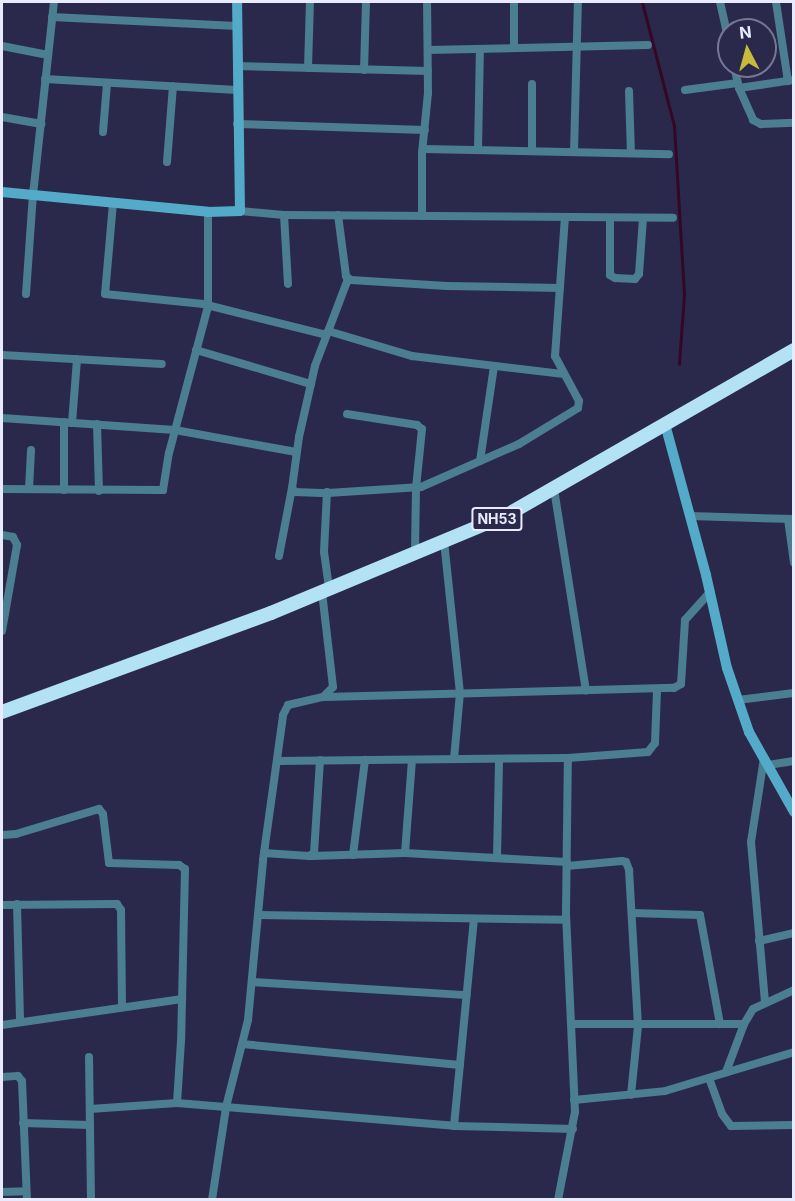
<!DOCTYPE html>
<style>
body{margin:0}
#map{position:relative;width:795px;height:1201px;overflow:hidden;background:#2a294b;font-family:Inter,sans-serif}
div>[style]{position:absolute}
.stream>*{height:3px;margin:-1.5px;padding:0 1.5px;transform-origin:1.5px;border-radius:1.5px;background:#350727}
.street>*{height:8px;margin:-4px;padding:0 4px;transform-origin:4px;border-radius:4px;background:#4a7e90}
.secondary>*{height:10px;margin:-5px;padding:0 5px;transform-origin:5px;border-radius:5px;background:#53abc9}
.highway>*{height:14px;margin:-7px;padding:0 7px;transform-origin:7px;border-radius:7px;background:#b2e2f4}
span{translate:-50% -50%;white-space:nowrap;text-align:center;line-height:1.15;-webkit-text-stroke:4.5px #2a294b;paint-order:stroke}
.shield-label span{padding:2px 4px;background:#2a294b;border:2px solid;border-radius:4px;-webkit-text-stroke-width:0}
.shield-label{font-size:14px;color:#e9ebfd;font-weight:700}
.frame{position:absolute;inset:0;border:3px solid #e9ebfd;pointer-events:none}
.north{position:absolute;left:717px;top:18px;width:60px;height:60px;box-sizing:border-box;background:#2a294b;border:2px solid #767792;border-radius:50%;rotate:354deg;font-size:16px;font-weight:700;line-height:24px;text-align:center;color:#e9ebfd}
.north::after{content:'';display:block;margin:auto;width:21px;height:27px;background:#c8bb3b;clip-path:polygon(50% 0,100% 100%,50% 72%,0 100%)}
</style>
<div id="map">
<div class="stream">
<i style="left:642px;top:2px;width:128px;rotate:75.5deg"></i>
<i style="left:674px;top:126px;width:168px;rotate:86.6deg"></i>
<i style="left:684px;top:294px;width:70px;rotate:94.1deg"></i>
</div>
<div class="street">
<i style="left:514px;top:2px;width:46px;rotate:90deg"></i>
<i style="left:720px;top:2px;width:41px;rotate:77.3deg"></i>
<i style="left:776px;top:2px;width:80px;rotate:81.4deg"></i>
<i style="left:52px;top:17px;width:185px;rotate:2.8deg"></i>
<i style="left:2px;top:46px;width:47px;rotate:11.1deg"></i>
<i style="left:428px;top:50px;width:220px;rotate:-1.3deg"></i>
<i style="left:237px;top:66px;width:191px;rotate:1.5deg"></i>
<i style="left:734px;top:66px;width:23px;rotate:77deg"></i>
<i style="left:739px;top:88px;width:56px;rotate:-8.3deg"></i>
<i style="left:308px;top:68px;width:66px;rotate:-88.3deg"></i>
<i style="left:364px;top:70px;width:68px;rotate:-88.3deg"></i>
<i style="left:45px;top:79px;width:192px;rotate:3.3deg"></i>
<i style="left:739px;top:88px;width:35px;rotate:66deg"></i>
<i style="left:753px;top:120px;width:9px;rotate:27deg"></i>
<i style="left:761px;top:124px;width:33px;rotate:-2deg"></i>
<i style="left:685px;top:90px;width:53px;rotate:-7.5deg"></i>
<i style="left:629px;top:91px;width:62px;rotate:88.2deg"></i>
<i style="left:2px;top:117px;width:40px;rotate:10deg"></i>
<i style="left:237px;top:124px;width:188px;rotate:1.8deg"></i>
<i style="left:103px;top:132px;width:49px;rotate:-85.3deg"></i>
<i style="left:423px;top:149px;width:246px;rotate:1.2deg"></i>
<i style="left:478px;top:150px;width:101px;rotate:-88.9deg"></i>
<i style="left:532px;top:151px;width:67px;rotate:-90deg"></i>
<i style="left:574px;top:152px;width:150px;rotate:-88.5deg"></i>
<i style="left:167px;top:162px;width:76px;rotate:-85.5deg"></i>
<i style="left:113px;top:203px;width:91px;rotate:95deg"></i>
<i style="left:105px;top:294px;width:99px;rotate:5.8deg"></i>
<i style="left:203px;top:304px;width:127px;rotate:14.1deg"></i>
<i style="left:240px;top:211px;width:44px;rotate:5.2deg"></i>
<i style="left:284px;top:215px;width:389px;rotate:0.4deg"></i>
<i style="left:284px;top:215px;width:69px;rotate:86.7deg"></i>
<i style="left:338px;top:215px;width:62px;rotate:82.5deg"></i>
<i style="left:346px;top:276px;width:6px;rotate:39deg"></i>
<i style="left:351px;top:280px;width:96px;rotate:3.6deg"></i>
<i style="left:447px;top:286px;width:113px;rotate:1deg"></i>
<i style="left:422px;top:216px;width:63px;rotate:-90deg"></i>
<i style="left:422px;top:153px;width:60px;rotate:-84.3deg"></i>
<i style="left:428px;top:93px;width:91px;rotate:-90.6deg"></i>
<i style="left:610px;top:218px;width:57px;rotate:90deg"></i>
<i style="left:610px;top:275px;width:6px;rotate:31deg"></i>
<i style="left:615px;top:278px;width:20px;rotate:3deg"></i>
<i style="left:635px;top:279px;width:6px;rotate:-51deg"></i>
<i style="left:639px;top:274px;width:56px;rotate:-85.9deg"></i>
<i style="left:348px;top:279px;width:93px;rotate:110.8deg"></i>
<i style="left:315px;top:366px;width:73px;rotate:102.7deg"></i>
<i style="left:299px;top:437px;width:51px;rotate:97.8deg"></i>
<i style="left:292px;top:488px;width:5px;rotate:53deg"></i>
<i style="left:295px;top:492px;width:33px;rotate:2deg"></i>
<i style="left:328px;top:493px;width:93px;rotate:-3.7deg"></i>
<i style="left:421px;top:487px;width:107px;rotate:-23.7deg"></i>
<i style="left:519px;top:444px;width:69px;rotate:-31.4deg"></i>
<i style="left:578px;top:408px;width:7px;rotate:-82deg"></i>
<i style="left:579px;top:401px;width:51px;rotate:-118.1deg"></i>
<i style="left:555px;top:356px;width:139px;rotate:-85.9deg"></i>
<i style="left:26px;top:294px;width:99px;rotate:-86deg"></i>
<i style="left:33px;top:195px;width:194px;rotate:-83.8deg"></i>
<i style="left:328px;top:331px;width:88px;rotate:16.6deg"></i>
<i style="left:412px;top:356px;width:153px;rotate:6.8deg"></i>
<i style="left:196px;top:350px;width:120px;rotate:16.5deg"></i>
<i style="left:2px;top:355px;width:160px;rotate:3.2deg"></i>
<i style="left:347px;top:414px;width:71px;rotate:8.9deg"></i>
<i style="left:417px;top:425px;width:6px;rotate:39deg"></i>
<i style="left:422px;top:429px;width:59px;rotate:95.8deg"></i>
<i style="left:416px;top:488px;width:65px;rotate:90.9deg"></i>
<i style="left:2px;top:418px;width:173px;rotate:4deg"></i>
<i style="left:175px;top:430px;width:123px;rotate:10.3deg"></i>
<i style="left:72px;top:423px;width:64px;rotate:-85.5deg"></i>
<i style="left:97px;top:424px;width:67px;rotate:88.3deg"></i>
<i style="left:480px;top:461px;width:96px;rotate:-81.6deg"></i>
<i style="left:2px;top:489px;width:161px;rotate:0.4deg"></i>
<i style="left:163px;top:490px;width:37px;rotate:-81deg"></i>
<i style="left:169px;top:453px;width:152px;rotate:-75.1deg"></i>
<i style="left:208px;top:306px;width:94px;rotate:-90deg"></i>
<i style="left:29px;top:489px;width:39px;rotate:-87deg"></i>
<i style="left:554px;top:489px;width:204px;rotate:81deg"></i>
<i style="left:64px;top:490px;width:68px;rotate:-90deg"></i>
<i style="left:327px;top:492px;width:60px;rotate:92.9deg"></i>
<i style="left:324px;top:552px;width:37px;rotate:82deg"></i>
<i style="left:690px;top:516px;width:104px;rotate:1.7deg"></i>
<i style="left:788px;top:519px;width:44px;rotate:82.2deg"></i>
<i style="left:2px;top:535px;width:11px;rotate:10deg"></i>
<i style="left:13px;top:537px;width:9px;rotate:63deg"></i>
<i style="left:17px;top:545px;width:87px;rotate:99.9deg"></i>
<i style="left:444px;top:541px;width:153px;rotate:84deg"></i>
<i style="left:460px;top:693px;width:66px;rotate:95.2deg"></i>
<i style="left:279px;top:556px;width:69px;rotate:-79.2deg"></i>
<i style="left:325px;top:697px;width:349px;rotate:-1.5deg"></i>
<i style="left:674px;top:688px;width:8px;rotate:-30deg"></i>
<i style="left:681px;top:684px;width:64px;rotate:-86.4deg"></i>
<i style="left:685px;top:620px;width:38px;rotate:-48deg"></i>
<i style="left:738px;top:700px;width:56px;rotate:-7.1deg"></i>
<i style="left:764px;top:758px;width:85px;rotate:98.8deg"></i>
<i style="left:751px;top:842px;width:161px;rotate:85deg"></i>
<i style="left:277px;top:761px;width:291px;rotate:-0.6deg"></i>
<i style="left:568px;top:758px;width:80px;rotate:-4.3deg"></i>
<i style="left:648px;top:752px;width:11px;rotate:-52deg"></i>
<i style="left:655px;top:743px;width:53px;rotate:-87.8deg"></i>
<i style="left:768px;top:765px;width:26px;rotate:-9deg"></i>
<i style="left:2px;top:835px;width:14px;rotate:-4deg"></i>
<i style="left:16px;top:834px;width:87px;rotate:-16.8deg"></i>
<i style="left:99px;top:809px;width:6px;rotate:51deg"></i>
<i style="left:103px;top:814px;width:49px;rotate:83deg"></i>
<i style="left:109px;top:863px;width:70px;rotate:1.6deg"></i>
<i style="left:179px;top:865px;width:7px;rotate:34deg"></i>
<i style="left:185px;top:869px;width:172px;rotate:91.3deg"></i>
<i style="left:181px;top:1041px;width:62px;rotate:93.7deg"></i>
<i style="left:264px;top:853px;width:45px;rotate:3.8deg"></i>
<i style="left:309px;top:856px;width:6px;rotate:-31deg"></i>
<i style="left:314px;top:853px;width:93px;rotate:-86.3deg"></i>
<i style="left:405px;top:853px;width:162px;rotate:3.2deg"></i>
<i style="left:353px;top:855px;width:96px;rotate:-82.8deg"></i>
<i style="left:312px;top:856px;width:93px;rotate:-1.8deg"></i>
<i style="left:405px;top:853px;width:93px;rotate:-85.7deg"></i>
<i style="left:497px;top:858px;width:99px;rotate:-88.8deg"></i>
<i style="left:567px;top:866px;width:55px;rotate:-5.2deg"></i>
<i style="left:622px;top:861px;width:4px;rotate:14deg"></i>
<i style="left:626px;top:862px;width:9px;rotate:69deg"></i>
<i style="left:629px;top:870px;width:156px;rotate:86.7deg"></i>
<i style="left:638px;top:1026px;width:69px;rotate:95.8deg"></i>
<i style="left:17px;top:904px;width:118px;rotate:88.5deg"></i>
<i style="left:2px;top:905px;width:115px;rotate:-0.5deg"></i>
<i style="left:117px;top:904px;width:7px;rotate:56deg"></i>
<i style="left:121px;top:910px;width:96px;rotate:89.4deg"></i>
<i style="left:632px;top:913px;width:68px;rotate:1.7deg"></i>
<i style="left:700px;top:915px;width:111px;rotate:79.6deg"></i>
<i style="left:258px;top:915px;width:308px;rotate:0.9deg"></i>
<i style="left:759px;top:941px;width:36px;rotate:-13deg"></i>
<i style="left:252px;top:982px;width:215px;rotate:3.5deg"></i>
<i style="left:571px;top:1024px;width:173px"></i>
<i style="left:2px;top:1025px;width:182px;rotate:-8.2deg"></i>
<i style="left:242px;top:1044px;width:219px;rotate:5.5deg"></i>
<i style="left:89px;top:1057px;width:143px;rotate:89.2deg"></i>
<i style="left:726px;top:1072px;width:51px;rotate:-69.4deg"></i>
<i style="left:744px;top:1024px;width:17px;rotate:-59deg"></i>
<i style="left:753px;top:1009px;width:45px;rotate:-24.9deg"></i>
<i style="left:2px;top:1077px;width:16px;rotate:-4deg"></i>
<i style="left:18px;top:1076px;width:6px;rotate:51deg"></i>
<i style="left:22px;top:1081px;width:119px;rotate:87.6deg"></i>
<i style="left:709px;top:1078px;width:38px;rotate:70deg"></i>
<i style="left:722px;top:1114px;width:15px;rotate:53deg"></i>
<i style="left:731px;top:1126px;width:63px;rotate:-0.9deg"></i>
<i style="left:574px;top:1100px;width:91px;rotate:-5.6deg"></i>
<i style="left:665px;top:1091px;width:135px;rotate:-16.8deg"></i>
<i style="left:90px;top:1109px;width:87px;rotate:-3.9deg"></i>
<i style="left:177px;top:1103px;width:278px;rotate:4.7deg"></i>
<i style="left:454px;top:1126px;width:119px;rotate:1.4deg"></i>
<i style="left:23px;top:1123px;width:67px;rotate:1.7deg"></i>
<i style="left:454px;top:1126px;width:208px;rotate:-84.5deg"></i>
<i style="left:2px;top:1192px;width:24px;rotate:-2deg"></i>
<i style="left:212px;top:1200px;width:94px;rotate:-81.4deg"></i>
<i style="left:226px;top:1107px;width:90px;rotate:-75.8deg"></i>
<i style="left:248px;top:1020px;width:161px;rotate:-84.6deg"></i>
<i style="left:263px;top:860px;width:146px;rotate:-82.1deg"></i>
<i style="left:283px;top:715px;width:11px;rotate:-63deg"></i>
<i style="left:288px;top:705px;width:36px;rotate:-13deg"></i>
<i style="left:323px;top:697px;width:14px;rotate:-45deg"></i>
<i style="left:333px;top:687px;width:96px;rotate:-96.6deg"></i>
<i style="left:558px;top:1200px;width:90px;rotate:-79.1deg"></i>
<i style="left:575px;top:1112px;width:200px;rotate:-92.6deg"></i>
<i style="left:566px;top:912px;width:154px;rotate:-89.3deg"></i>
</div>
<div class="secondary">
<i style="left:2px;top:192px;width:207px;rotate:5.5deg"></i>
<i style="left:208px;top:212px;width:32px;rotate:-2deg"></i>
<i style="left:240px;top:211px;width:209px;rotate:-90.8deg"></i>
<i style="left:665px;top:424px;width:156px;rotate:74.8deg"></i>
<i style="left:706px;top:575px;width:95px;rotate:77.3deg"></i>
<i style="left:727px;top:668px;width:68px;rotate:71deg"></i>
<i style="left:749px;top:732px;width:92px;rotate:60.6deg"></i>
</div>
<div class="highway">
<i style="left:2px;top:712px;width:287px;rotate:-20.2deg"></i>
<i style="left:271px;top:613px;width:256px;rotate:-22.6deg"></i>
<i style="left:507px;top:515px;width:331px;rotate:-29.9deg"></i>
</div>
<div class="shield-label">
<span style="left:497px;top:519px">NH53</span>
</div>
<div class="frame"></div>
<div class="north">N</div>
</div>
